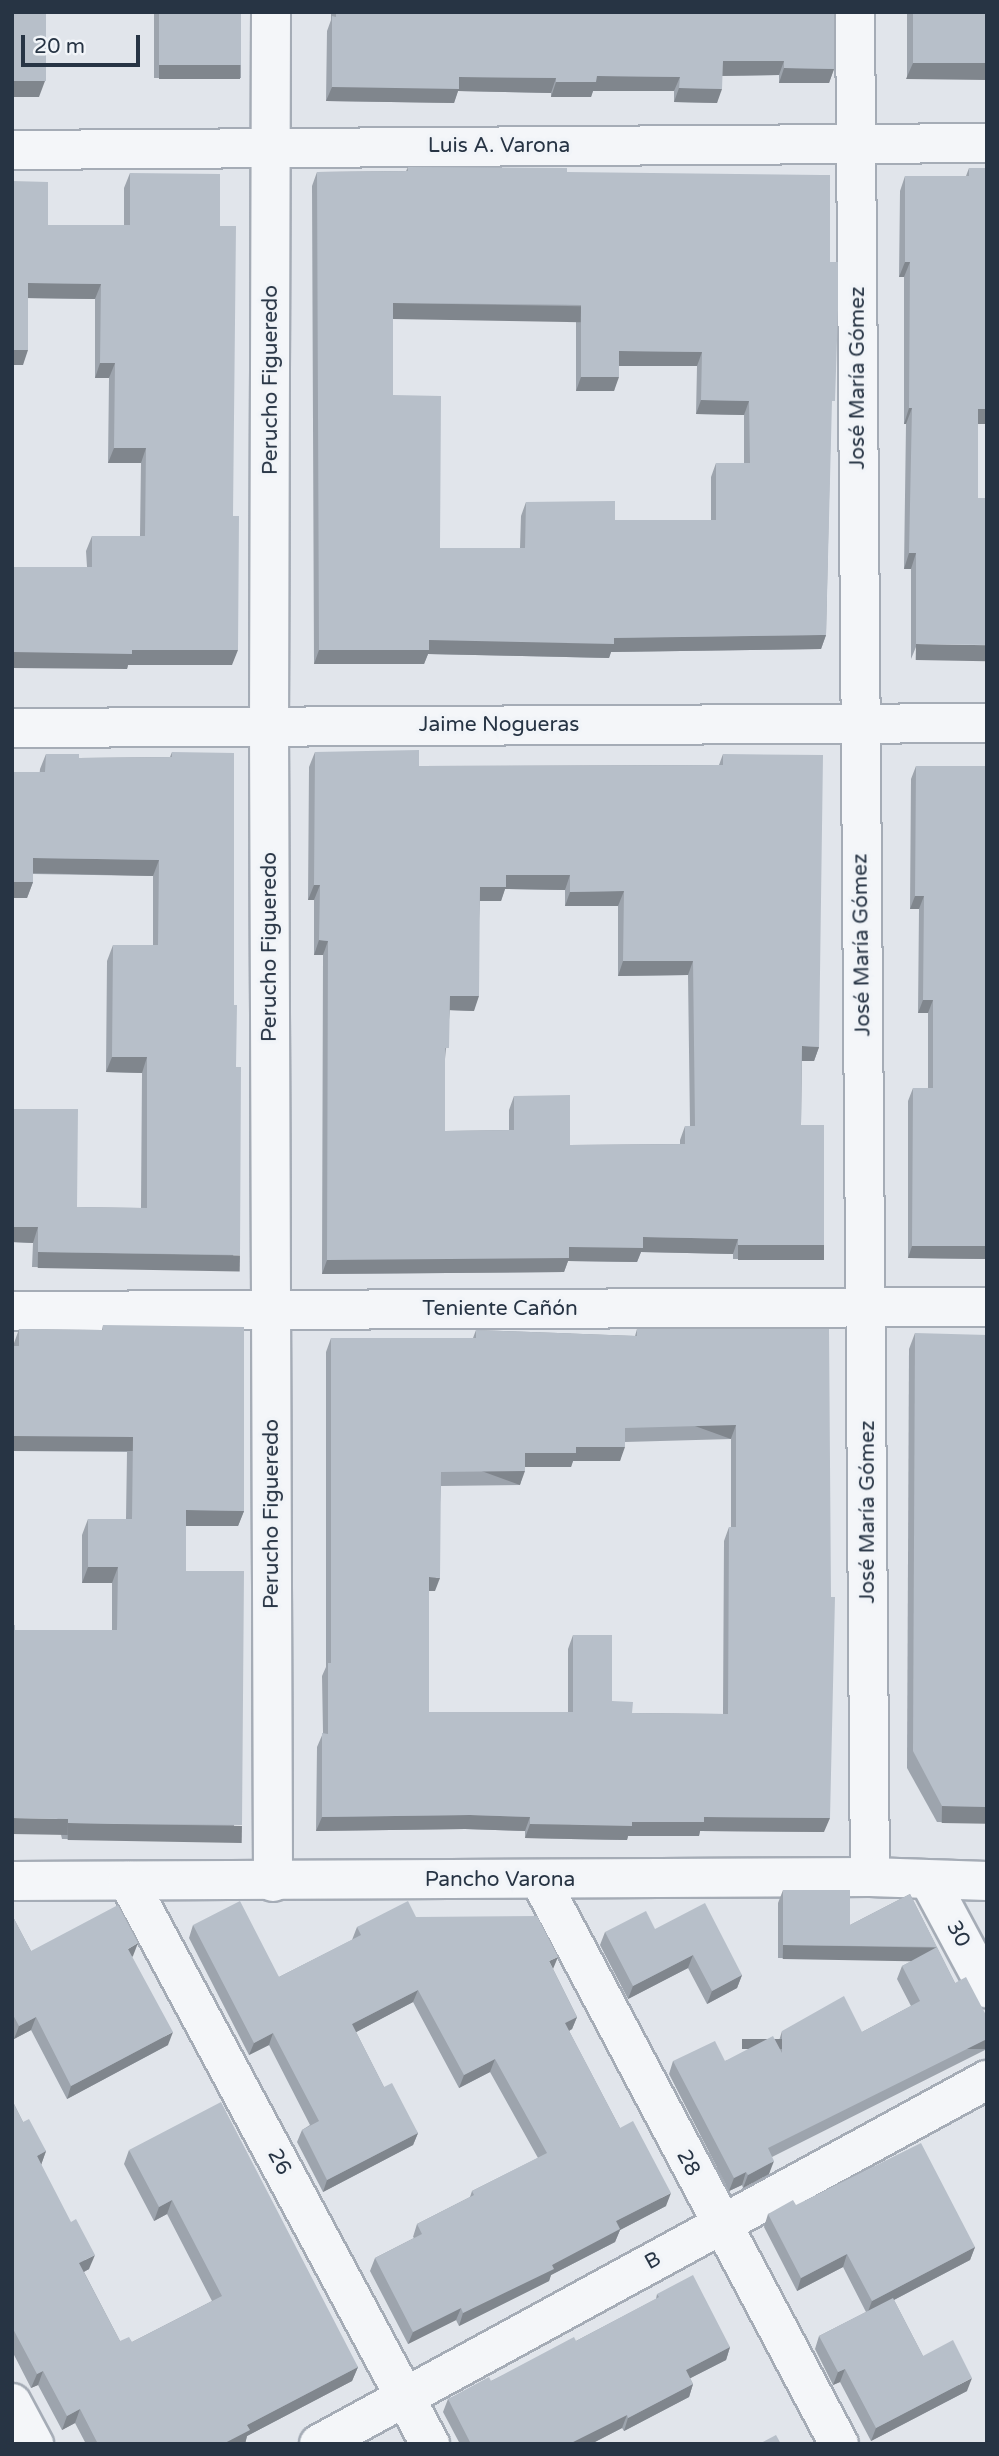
<!DOCTYPE html>
<meta charset="utf-8">
<style>
body{margin:0}
#map{position:relative;width:999px;height:2456px;overflow:hidden;background:#e1e5eb;font-family:"Varela Round",sans-serif}
div>[style]{position:absolute}
.roads{filter:drop-shadow(2px 0 #a5acb6) drop-shadow(-2px 0 #a5acb6) drop-shadow(0 2px #a5acb6) drop-shadow(0 -2px #a5acb6)}
.minor>*{height:38px;margin:-19px;padding:0 19px;transform-origin:19px;border-radius:19px;background:#f4f6f9}
.wall>*{inset:0;background:#9da4ad;transform-origin:0 0}
.shaded-wall>*{inset:0;background:#80868d;transform-origin:0 0}
.building>*{inset:0;background:#b7bfc9;transform-origin:0 0}
span{translate:-50% -50%;white-space:nowrap;text-align:center;line-height:1.15;-webkit-text-stroke:7px #f1f4f8;paint-order:stroke}
.street-label{font-size:21px;color:#273444}
.frame{position:absolute;inset:0;border:14px solid #273444;pointer-events:none}
.scale{position:absolute;left:21px;top:35px;width:119px;height:32px;box-sizing:border-box;border:4px solid #273444;border-top:0;padding-left:9px;font-size:21px;line-height:24px;white-space:nowrap;color:#273444;-webkit-text-stroke:5px #f1f4f8;paint-order:stroke}
</style>
<div id="map">
<div class="roads">
<div class="minor">
<i style="left:271px;top:12px;width:714px;rotate:90.16deg"></i>
<i style="left:269px;top:726px;width:1156px;rotate:89.8deg"></i>
<i style="left:855px;top:12px;width:1865px;rotate:89.54deg"></i>
<i style="left:12px;top:150px;width:975px;rotate:-0.41deg"></i>
<i style="left:12px;top:728px;width:975px;rotate:-0.29deg"></i>
<i style="left:12px;top:1311px;width:975px;rotate:-0.24deg"></i>
<i style="left:540px;top:1880px;width:638px;rotate:62.07deg"></i>
<i style="left:929px;top:1880px;width:123px;rotate:61.8deg"></i>
<i style="left:12px;top:1881px;width:858px;rotate:-0.27deg"></i>
<i style="left:870px;top:1877px;width:117px;rotate:2deg"></i>
<i style="left:128px;top:1881px;width:639px;rotate:61.79deg"></i>
<i style="left:12px;top:2403px;width:47px;rotate:61.8deg"></i>
<i style="left:319px;top:2444px;width:761px;rotate:-28.59deg"></i>
</div>
</div>
<div class="wall">
<i style="left:154px;top:12px;width:87px;height:66px"></i>
<i style="clip-path:polygon(331px 12px,834px 12px,834px 69px,829px 83px,779px 83px,779px 75px,722px 76px,717px 103px,674px 102px,674px 91px,593px 91px,591px 97px,551px 97px,551px 93px,458px 91px,454px 103px,326px 101px,327px 31px,331px 20px)"></i>
<i style="left:907px;top:12px;width:80px;height:67px"></i>
<i style="clip-path:polygon(evenodd,408px 167px,567px 172px,830px 262px,831px 412px,826px 635px,821px 649px,611px 652px,609px 658px,428px 654px,424px 664px,314px 664px,312px 186px,317px 172px,406px 171px,408px 167px,393px 318px,576px 319px,576px 391px,614px 391px,619px 366px,697px 366px,696px 414px,744px 415px,744px 463px,716px 463px,711px 477px,711px 520px,615px 520px,526px 502px,521px 516px,520px 548px,440px 548px,393px 395px,393px 318px)"></i>
<i style="clip-path:polygon(969px 168px,987px 168px,987px 424px,978px 424px,978px 498px,911px 659px,911px 569px,904px 569px,906px 424px,904px 424px,904px 277px,899px 277px,900px 191px,905px 176px,966px 176px)"></i>
<i style="clip-path:polygon(130px 173px,220px 226px,232px 665px,128px 665px,127px 669px,87px 567px,86px 551px,92px 536px,140px 536px,141px 463px,108px 463px,109px 378px,95px 378px,95px 299px,28px 298px,23px 365px,12px 365px,12px 181px,48px 225px,124px 225px,124px 188px)"></i>
<i style="clip-path:polygon(172px 752px,235px 1270px,32px 1267px,33px 1243px,12px 1242px,12px 1109px,77px 1207px,141px 1208px,142px 1073px,106px 1072px,107px 961px,113px 945px,153px 945px,153px 876px,33px 874px,33px 882px,27px 898px,40px 769px,46px 754px,79px 758px,170px 757px)"></i>
<i style="clip-path:polygon(evenodd,315px 752px,419px 766px,719px 765px,723px 754px,819px 1047px,814px 1061px,802px 1061px,801px 1125px,824px 1245px,819px 1259px,733px 1259px,733px 1254px,641px 1252px,637px 1262px,568px 1261px,564px 1272px,322px 1274px,323px 955px,314px 955px,314px 900px,308px 900px,309px 767px,315px 752px,505px 889px,565px 890px,565px 906px,618px 906px,618px 976px,688px 975px,690px 1126px,685px 1126px,680px 1140px,680px 1144px,570px 1145px,514px 1096px,509px 1110px,509px 1130px,445px 1131px,445px 1059px,450px 1010px,474px 1011px,480px 901px,501px 901px,505px 889px)"></i>
<i style="clip-path:polygon(916px 766px,987px 766px,987px 1254px,985px 1259px,908px 1258px,908px 1101px,913px 1088px,928px 1088px,928px 1013px,918px 1013px,919px 909px,910px 909px,911px 779px)"></i>
<i style="clip-path:polygon(103px 1325px,244px 1511px,238px 1526px,186px 1526px,186px 1571px,237px 1841px,62px 1839px,15px 1630px,112px 1630px,112px 1583px,82px 1583px,82px 1535px,88px 1519px,126px 1519px,127px 1452px,12px 1451px,12px 1346px,13px 1346px,19px 1329px,102px 1330px)"></i>
<i style="clip-path:polygon(evenodd,637px 1329px,829px 1329px,824px 1832px,700px 1831px,699px 1836px,628px 1836px,627px 1840px,525px 1838px,525px 1831px,465px 1829px,316px 1831px,317px 1747px,323px 1733px,322px 1676px,326px 1667px,326px 1352px,331px 1338px,473px 1338px,476px 1330px,635px 1336px,637px 1329px,731px 1439px,731px 1527px,729px 1527px,724px 1541px,723px 1714px,632px 1713px,612px 1701px,573px 1635px,568px 1649px,568px 1712px,429px 1712px,429px 1591px,435px 1591px,441px 1486px,520px 1485px,525px 1467px,571px 1467px,573px 1461px,620px 1461px,625px 1442px,731px 1439px)"></i>
<i style="clip-path:polygon(915px 1333px,987px 1823px,937px 1822px,907px 1768px,909px 1349px)"></i>
<i style="clip-path:polygon(783px 1890px,850px 1925px,910px 1894px,955px 1983px,987px 2017px,987px 2049px,772px 2157px,769px 2174px,743px 2188px,742px 2185px,729px 2191px,669px 2074px,673px 2061px,725px 2061px,778px 2044px,782px 2031px,862px 2032px,911px 2006px,897px 1979px,902px 1966px,914px 1960px,778px 1958px,778px 1903px)"></i>
<i style="clip-path:polygon(12px 1915px,31px 1951px,133px 1956px,132px 1957px,168px 2045px,67px 2099px,31px 2030px,14px 2039px,12px 2035px)"></i>
<i style="clip-path:polygon(416px 1917px,553px 1969px,577px 2017px,572px 2029px,569px 2031px,620px 2128px,666px 2206px,620px 2230px,615px 2242px,551px 2275px,549px 2281px,459px 2326px,456px 2320px,408px 2344px,370px 2271px,375px 2258px,414px 2238px,413px 2237px,417px 2224px,470px 2197px,472px 2191px,538px 2158px,490px 2072px,459px 2088px,413px 2002px,356px 2032px,384px 2087px,418px 2133px,413px 2145px,323px 2192px,297px 2142px,302px 2130px,310px 2125px,269px 2045px,249px 2055px,189px 1938px,193px 1925px,279px 1977px,352px 1940px,357px 1927px)"></i>
<i style="clip-path:polygon(655px 1929px,742px 1975px,737px 1988px,707px 2004px,688px 1968px,628px 1999px,600px 1945px,605px 1932px)"></i>
<i style="clip-path:polygon(12px 2100px,23px 2122px,46px 2151px,41px 2165px,89px 2269px,84px 2272px,120px 2341px,132px 2342px,212px 2301px,167px 2214px,154px 2221px,124px 2164px,129px 2150px,358px 2367px,352px 2381px,247px 2436px,245px 2444px,86px 2444px,75px 2423px,62px 2430px,38px 2385px,31px 2388px,12px 2351px)"></i>
<i style="clip-path:polygon(796px 2205px,975px 2247px,970px 2260px,894px 2300px,923px 2356px,967px 2391px,871px 2441px,840px 2382px,833px 2385px,815px 2349px,819px 2336px,866px 2312px,843px 2267px,797px 2291px,764px 2227px,768px 2214px)"></i>
<i style="clip-path:polygon(657px 2294px,730px 2347px,726px 2360px,690px 2378px,693px 2384px,689px 2397px,624px 2431px,622px 2428px,591px 2444px,460px 2444px,443px 2412px,448px 2399px,491px 2381px,576px 2341px,656px 2299px)"></i>
</div>
<div class="shaded-wall">
<i style="clip-path:polygon(723px 61px,784px 61px,779px 75px,717px 76px)"></i>
<i style="clip-path:polygon(913px 63px,987px 63px,987px 80px,906px 79px)"></i>
<i style="left:159px;top:65px;width:81px;height:14px"></i>
<i style="clip-path:polygon(784px 68px,834px 69px,829px 83px,779px 83px)"></i>
<i style="clip-path:polygon(597px 76px,680px 77px,674px 91px,593px 91px,591px 97px,551px 97px,556px 82px)"></i>
<i style="clip-path:polygon(459px 77px,556px 78px,551px 93px,458px 91px,454px 103px,326px 101px,332px 87px)"></i>
<i style="clip-path:polygon(12px 81px,45px 81px,39px 97px,12px 97px)"></i>
<i style="clip-path:polygon(679px 88px,722px 89px,717px 103px,674px 102px)"></i>
<i style="clip-path:polygon(905px 262px,910px 262px,904px 277px,899px 277px)"></i>
<i style="clip-path:polygon(28px 283px,101px 284px,95px 299px,22px 298px)"></i>
<i style="left:393px;top:303px;width:188px;height:16px;rotate:1deg"></i>
<i style="clip-path:polygon(12px 350px,28px 350px,23px 365px,12px 365px)"></i>
<i style="clip-path:polygon(619px 351px,702px 352px,697px 366px,614px 366px)"></i>
<i style="clip-path:polygon(100px 363px,115px 363px,109px 378px,95px 378px)"></i>
<i style="clip-path:polygon(581px 377px,619px 377px,614px 391px,576px 391px)"></i>
<i style="clip-path:polygon(701px 400px,749px 401px,744px 415px,696px 414px)"></i>
<i style="clip-path:polygon(909px 408px,912px 408px,906px 424px,904px 424px)"></i>
<i style="clip-path:polygon(978px 409px,987px 409px,987px 424px,973px 424px)"></i>
<i style="clip-path:polygon(114px 448px,146px 448px,141px 463px,108px 463px)"></i>
<i style="clip-path:polygon(909px 553px,916px 553px,911px 569px,904px 569px)"></i>
<i style="clip-path:polygon(826px 635px,821px 649px,611px 652px,609px 658px,428px 654px,424px 664px,314px 664px,319px 650px,429px 640px)"></i>
<i style="left:916px;top:644px;width:71px;height:16px;rotate:1deg"></i>
<i style="clip-path:polygon(132px 650px,238px 650px,232px 665px,128px 665px,127px 669px,12px 668px,12px 652px)"></i>
<i style="clip-path:polygon(33px 858px,159px 860px,153px 876px,27px 873px)"></i>
<i style="clip-path:polygon(506px 875px,570px 875px,565px 890px,505px 889px,501px 901px,474px 901px,480px 887px)"></i>
<i style="clip-path:polygon(12px 882px,33px 882px,27px 898px,12px 898px)"></i>
<i style="clip-path:polygon(314px 885px,320px 885px,314px 900px,308px 900px)"></i>
<i style="clip-path:polygon(624px 891px,618px 906px,565px 906px,570px 892px)"></i>
<i style="clip-path:polygon(915px 896px,924px 896px,919px 909px,910px 909px)"></i>
<i style="clip-path:polygon(319px 940px,328px 941px,323px 955px,314px 955px)"></i>
<i style="clip-path:polygon(623px 961px,693px 961px,688px 975px,618px 976px)"></i>
<i style="clip-path:polygon(450px 996px,479px 996px,474px 1011px,445px 1010px)"></i>
<i style="clip-path:polygon(923px 1000px,933px 1000px,928px 1013px,918px 1013px)"></i>
<i style="clip-path:polygon(802px 1046px,819px 1047px,814px 1061px,796px 1061px)"></i>
<i style="clip-path:polygon(112px 1057px,147px 1057px,142px 1073px,106px 1072px)"></i>
<i style="clip-path:polygon(12px 1227px,38px 1227px,33px 1243px,12px 1242px)"></i>
<i style="clip-path:polygon(643px 1237px,738px 1239px,733px 1254px,641px 1252px,637px 1262px,568px 1261px,564px 1272px,322px 1274px,327px 1260px,569px 1247px)"></i>
<i style="left:738px;top:1245px;width:86px;height:15px"></i>
<i style="clip-path:polygon(912px 1246px,987px 1246px,987px 1254px,985px 1259px,908px 1258px)"></i>
<i style="left:38px;top:1252px;width:202px;height:16px;rotate:1deg"></i>
<i style="left:736px;top:1425px;width:15px;height:111px;rotate:110deg"></i>
<i style="left:12px;top:1436px;width:121px;height:15px"></i>
<i style="clip-path:polygon(576px 1447px,625px 1447px,620px 1461px,573px 1461px,571px 1467px,520px 1467px,525px 1453px)"></i>
<i style="left:525px;top:1471px;width:15px;height:84px;rotate:110deg"></i>
<i style="clip-path:polygon(186px 1510px,244px 1511px,238px 1526px,180px 1526px)"></i>
<i style="clip-path:polygon(88px 1567px,118px 1567px,112px 1583px,82px 1583px)"></i>
<i style="clip-path:polygon(429px 1577px,440px 1578px,435px 1591px,423px 1591px)"></i>
<i style="left:942px;top:1806px;width:45px;height:17px;rotate:1deg"></i>
<i style="clip-path:polygon(470px 1815px,530px 1817px,525px 1831px,465px 1829px,316px 1831px,322px 1817px)"></i>
<i style="clip-path:polygon(704px 1817px,830px 1818px,824px 1832px,700px 1831px,699px 1836px,628px 1836px,627px 1840px,525px 1838px,530px 1824px,632px 1822px)"></i>
<i style="left:12px;top:1818px;width:56px;height:16px;rotate:1deg"></i>
<i style="left:68px;top:1823px;width:174px;height:17px;rotate:1deg"></i>
<i style="clip-path:polygon(138px 1943px,133px 1956px,123px 1962px,128px 1949px)"></i>
<i style="left:783px;top:1945px;width:154px;height:14px;rotate:1deg"></i>
<i style="clip-path:polygon(693px 1955px,688px 1968px,628px 1999px,633px 1986px)"></i>
<i style="clip-path:polygon(558px 1957px,553px 1969px,549px 1961px)"></i>
<i style="clip-path:polygon(742px 1975px,737px 1988px,707px 2004px,712px 1991px)"></i>
<i style="clip-path:polygon(418px 1990px,413px 2002px,347px 2037px,352px 2024px)"></i>
<i style="clip-path:polygon(36px 2017px,31px 2030px,14px 2039px,19px 2026px)"></i>
<i style="clip-path:polygon(577px 2017px,572px 2029px,560px 2036px,565px 2023px)"></i>
<i style="clip-path:polygon(173px 2032px,168px 2045px,67px 2099px,71px 2086px)"></i>
<i style="clip-path:polygon(273px 2033px,269px 2045px,249px 2055px,254px 2043px)"></i>
<i style="left:987px;top:2039px;width:10px;height:245px;rotate:90deg"></i>
<i style="clip-path:polygon(495px 2059px,490px 2072px,459px 2088px,464px 2075px)"></i>
<i style="clip-path:polygon(418px 2133px,413px 2145px,323px 2192px,327px 2180px)"></i>
<i style="clip-path:polygon(46px 2151px,41px 2165px,37px 2156px)"></i>
<i style="clip-path:polygon(774px 2161px,769px 2174px,743px 2188px,748px 2175px)"></i>
<i style="clip-path:polygon(746px 2172px,742px 2185px,729px 2191px,734px 2178px)"></i>
<i style="clip-path:polygon(671px 2193px,666px 2206px,620px 2230px,615px 2242px,551px 2275px,549px 2281px,459px 2326px,463px 2313px,552px 2265px,616px 2221px)"></i>
<i style="clip-path:polygon(172px 2200px,167px 2214px,154px 2221px,159px 2207px)"></i>
<i style="clip-path:polygon(975px 2247px,970px 2260px,867px 2314px,872px 2301px)"></i>
<i style="clip-path:polygon(847px 2254px,843px 2267px,797px 2291px,801px 2278px)"></i>
<i style="clip-path:polygon(95px 2255px,89px 2269px,74px 2277px,79px 2263px)"></i>
<i style="clip-path:polygon(461px 2308px,456px 2320px,408px 2344px,413px 2332px)"></i>
<i style="clip-path:polygon(730px 2347px,726px 2360px,681px 2383px,686px 2370px)"></i>
<i style="clip-path:polygon(358px 2367px,352px 2381px,247px 2436px,245px 2444px,223px 2444px,247px 2425px)"></i>
<i style="clip-path:polygon(845px 2369px,840px 2382px,833px 2385px,838px 2372px)"></i>
<i style="clip-path:polygon(43px 2371px,38px 2385px,31px 2388px,37px 2374px)"></i>
<i style="clip-path:polygon(972px 2378px,967px 2391px,871px 2441px,876px 2428px)"></i>
<i style="clip-path:polygon(693px 2384px,689px 2397px,624px 2431px,628px 2418px)"></i>
<i style="clip-path:polygon(80px 2409px,75px 2423px,62px 2430px,67px 2416px)"></i>
<i style="clip-path:polygon(627px 2415px,622px 2428px,591px 2444px,569px 2444px)"></i>
</div>
<div class="building">
<i style="left:12px;top:12px;width:34px;height:69px"></i>
<i style="left:159px;top:12px;width:82px;height:53px"></i>
<i style="clip-path:polygon(336px 12px,834px 12px,834px 69px,784px 68px,784px 61px,723px 61px,722px 89px,679px 88px,680px 77px,597px 76px,596px 82px,556px 82px,556px 78px,459px 77px,459px 89px,332px 87px,332px 16px,336px 17px)"></i>
<i style="left:913px;top:12px;width:74px;height:51px"></i>
<i style="clip-path:polygon(evenodd,408px 167px,567px 168px,567px 172px,830px 175px,830px 262px,838px 262px,838px 310px,835px 401px,832px 401px,826px 635px,614px 638px,614px 644px,429px 640px,429px 650px,319px 650px,317px 172px,408px 171px,408px 167px,393px 303px,581px 305px,581px 377px,619px 377px,619px 351px,702px 352px,701px 400px,749px 401px,750px 463px,716px 463px,716px 520px,615px 520px,615px 501px,526px 502px,525px 548px,440px 548px,441px 396px,393px 395px,393px 303px)"></i>
<i style="clip-path:polygon(969px 168px,987px 168px,987px 409px,978px 409px,978px 498px,987px 498px,987px 645px,916px 644px,916px 553px,909px 553px,912px 408px,909px 408px,910px 262px,905px 262px,905px 176px,969px 176px)"></i>
<i style="clip-path:polygon(130px 173px,220px 174px,220px 226px,236px 226px,233px 516px,239px 516px,238px 650px,132px 650px,132px 654px,12px 652px,12px 567px,92px 567px,92px 536px,145px 536px,146px 448px,114px 448px,115px 363px,100px 363px,101px 284px,28px 283px,28px 350px,12px 350px,12px 181px,48px 182px,48px 225px,130px 225px)"></i>
<i style="clip-path:polygon(evenodd,419px 750px,419px 766px,723px 765px,723px 754px,823px 755px,819px 1047px,802px 1046px,801px 1125px,824px 1125px,824px 1245px,738px 1245px,738px 1239px,643px 1237px,643px 1248px,569px 1247px,569px 1258px,327px 1260px,328px 941px,319px 940px,320px 885px,314px 885px,315px 752px,419px 750px,506px 875px,570px 875px,570px 892px,624px 891px,623px 961px,693px 961px,695px 1126px,685px 1126px,685px 1144px,570px 1145px,570px 1095px,514px 1096px,514px 1130px,445px 1131px,445px 1048px,449px 1048px,450px 996px,479px 996px,480px 887px,506px 887px,506px 875px)"></i>
<i style="clip-path:polygon(172px 752px,234px 753px,234px 1005px,237px 1005px,236px 1067px,241px 1067px,240px 1255px,38px 1252px,38px 1227px,12px 1227px,12px 1109px,78px 1109px,77px 1207px,147px 1208px,147px 1057px,112px 1057px,113px 945px,158px 945px,159px 860px,33px 858px,33px 882px,12px 882px,12px 772px,45px 772px,46px 754px,79px 754px,79px 758px,172px 757px)"></i>
<i style="clip-path:polygon(916px 766px,987px 766px,987px 1246px,912px 1246px,913px 1088px,933px 1088px,933px 1000px,923px 1000px,924px 896px,915px 896px)"></i>
<i style="clip-path:polygon(103px 1325px,244px 1327px,244px 1511px,186px 1510px,186px 1571px,244px 1571px,242px 1825px,114px 1824px,68px 1823px,68px 1819px,12px 1818px,12px 1625px,15px 1625px,15px 1630px,117px 1630px,118px 1567px,88px 1567px,88px 1519px,132px 1519px,133px 1437px,12px 1436px,12px 1346px,19px 1346px,19px 1329px,103px 1330px)"></i>
<i style="clip-path:polygon(evenodd,637px 1329px,829px 1329px,831px 1597px,835px 1597px,830px 1818px,704px 1817px,704px 1822px,632px 1822px,632px 1826px,530px 1824px,530px 1817px,470px 1815px,322px 1817px,322px 1733px,328px 1734px,328px 1663px,331px 1663px,331px 1338px,476px 1338px,476px 1330px,637px 1336px,637px 1329px,736px 1425px,736px 1527px,729px 1527px,728px 1714px,632px 1713px,633px 1702px,612px 1701px,612px 1635px,573px 1635px,573px 1712px,429px 1712px,429px 1577px,440px 1578px,441px 1472px,525px 1471px,525px 1453px,576px 1453px,576px 1447px,625px 1447px,625px 1428px,736px 1425px)"></i>
<i style="clip-path:polygon(915px 1333px,987px 1335px,987px 1807px,942px 1806px,913px 1751px)"></i>
<i style="clip-path:polygon(783px 1890px,850px 1890px,850px 1925px,910px 1894px,937px 1947px,783px 1945px)"></i>
<i style="clip-path:polygon(240px 1901px,279px 1977px,361px 1935px,357px 1927px,408px 1901px,416px 1917px,537px 1916px,558px 1957px,549px 1961px,577px 2017px,565px 2023px,620px 2128px,633px 2121px,671px 2193px,616px 2221px,620px 2229px,552px 2265px,554px 2269px,463px 2313px,461px 2308px,413px 2332px,375px 2258px,422px 2234px,417px 2224px,474px 2195px,472px 2191px,547px 2153px,495px 2059px,464px 2075px,418px 1990px,352px 2024px,384px 2087px,392px 2083px,418px 2133px,327px 2180px,302px 2130px,319px 2121px,273px 2033px,254px 2043px,193px 1925px)"></i>
<i style="clip-path:polygon(705px 1903px,742px 1975px,712px 1991px,693px 1955px,633px 1986px,605px 1932px,646px 1911px,655px 1929px)"></i>
<i style="clip-path:polygon(118px 1905px,138px 1943px,128px 1949px,173px 2032px,71px 2086px,36px 2017px,19px 2026px,12px 2013px,12px 1915px,31px 1951px)"></i>
<i style="clip-path:polygon(937px 1947px,955px 1983px,966px 1977px,987px 2017px,987px 2039px,768px 2148px,774px 2161px,748px 2175px,746px 2172px,734px 2178px,673px 2061px,715px 2041px,725px 2061px,773px 2036px,782px 2053px,782px 2031px,844px 1996px,862px 2032px,920px 2001px,902px 1966px)"></i>
<i style="clip-path:polygon(12px 2100px,23px 2122px,29px 2119px,46px 2151px,37px 2156px,71px 2222px,76px 2219px,95px 2255px,79px 2263px,120px 2341px,129px 2337px,132px 2342px,222px 2296px,172px 2200px,159px 2207px,129px 2150px,221px 2102px,358px 2367px,247px 2425px,250px 2430px,223px 2444px,98px 2444px,80px 2409px,67px 2416px,43px 2371px,37px 2374px,12px 2327px)"></i>
<i style="clip-path:polygon(921px 2143px,975px 2247px,872px 2301px,847px 2254px,801px 2278px,768px 2214px,793px 2200px,796px 2205px)"></i>
<i style="clip-path:polygon(693px 2275px,730px 2347px,686px 2370px,693px 2384px,628px 2418px,627px 2415px,569px 2444px,471px 2444px,448px 2399px,489px 2377px,491px 2381px,574px 2337px,576px 2341px,659px 2297px,657px 2294px)"></i>
<i style="clip-path:polygon(893px 2298px,923px 2356px,953px 2340px,972px 2378px,876px 2428px,845px 2369px,838px 2372px,819px 2336px)"></i>
<i style="clip-path:polygon(776px 2435px,781px 2444px,759px 2444px)"></i>
</div>
<div class="street-label">
<span style="left:499px;top:146px">Luis A. Varona</span>
<span style="left:858px;top:378px;rotate:-90deg">José María Gómez</span>
<span style="left:271px;top:380px;rotate:-90deg">Perucho Figueredo</span>
<span style="left:499px;top:725px">Jaime Nogueras</span>
<span style="left:862px;top:945px;rotate:-91deg">José María Gómez</span>
<span style="left:270px;top:947px;rotate:-90deg">Perucho Figueredo</span>
<span style="left:500px;top:1309px">Teniente Cañón</span>
<span style="left:868px;top:1512px;rotate:-90deg">José María Gómez</span>
<span style="left:272px;top:1514px;rotate:-90deg">Perucho Figueredo</span>
<span style="left:500px;top:1880px">Pancho Varona</span>
<span style="left:958px;top:1934px;rotate:62deg">30</span>
<span style="left:279px;top:2162px;rotate:62deg">26</span>
<span style="left:688px;top:2163px;rotate:62deg">28</span>
<span style="left:653px;top:2261px;rotate:-29deg">B</span>
</div>
<div class="frame"></div>
<div class="scale">20 m</div>
</div>
